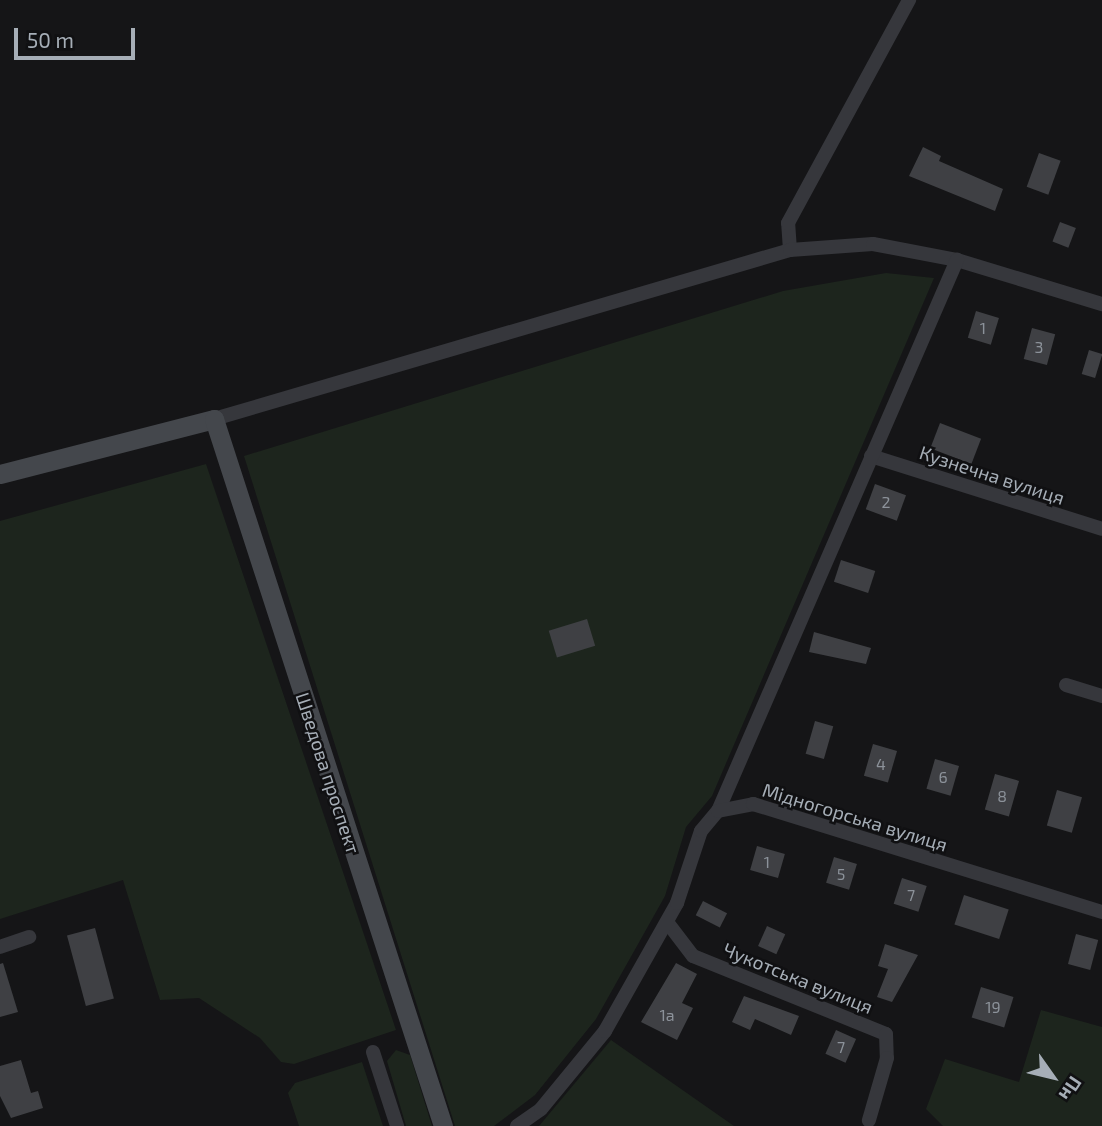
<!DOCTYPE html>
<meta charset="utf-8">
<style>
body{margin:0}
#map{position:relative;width:1102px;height:1126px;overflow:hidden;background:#151517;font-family:"Exo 2",sans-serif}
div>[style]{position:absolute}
.green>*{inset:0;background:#1d251d}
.building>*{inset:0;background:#3f4044;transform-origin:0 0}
.street>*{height:14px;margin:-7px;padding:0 7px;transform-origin:7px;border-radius:7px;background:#36373c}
.secondary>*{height:19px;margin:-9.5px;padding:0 9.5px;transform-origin:9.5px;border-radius:9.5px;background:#44474c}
span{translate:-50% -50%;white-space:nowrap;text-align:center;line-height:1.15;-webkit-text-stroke:5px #101012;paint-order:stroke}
.number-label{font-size:16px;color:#8c929a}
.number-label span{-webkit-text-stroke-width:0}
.street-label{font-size:19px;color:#a6aeb7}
.north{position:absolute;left:1018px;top:1042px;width:70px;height:70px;-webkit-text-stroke:5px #101012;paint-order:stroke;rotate:124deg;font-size:19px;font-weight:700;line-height:28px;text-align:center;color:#a6aeb7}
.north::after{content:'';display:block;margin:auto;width:24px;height:32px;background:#a6aeb7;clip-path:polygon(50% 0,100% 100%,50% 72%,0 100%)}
.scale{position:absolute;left:14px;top:28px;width:121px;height:32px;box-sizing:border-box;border:4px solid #a6aeb7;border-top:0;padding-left:9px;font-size:21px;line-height:24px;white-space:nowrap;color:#a6aeb7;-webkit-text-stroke:5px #101012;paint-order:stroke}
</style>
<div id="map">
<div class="green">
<i style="clip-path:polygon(886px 273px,934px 278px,712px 796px,686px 827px,665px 896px,596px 1019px,535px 1095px,494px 1126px,455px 1126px,244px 456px,783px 291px)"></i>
<i style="clip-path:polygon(206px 464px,396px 1030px,294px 1064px,281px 1062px,260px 1038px,199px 998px,160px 1000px,123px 880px,0 919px,0 521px)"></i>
<i style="clip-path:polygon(1041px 1010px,1102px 1027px,1102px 1126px,943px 1126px,926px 1109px,945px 1059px,1019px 1082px)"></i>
<i style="clip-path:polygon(611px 1040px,734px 1126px,539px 1126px)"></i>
<i style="clip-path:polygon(396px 1050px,410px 1055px,432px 1126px,406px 1126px,387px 1061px)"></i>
<i style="clip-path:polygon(362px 1062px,383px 1126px,299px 1126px,288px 1093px,295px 1083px)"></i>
</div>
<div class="building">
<i style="clip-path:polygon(923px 147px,941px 156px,939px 161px,1003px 189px,995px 211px,909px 176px)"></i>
<i style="left:1039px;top:153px;width:23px;height:36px;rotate:20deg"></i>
<i style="left:1060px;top:222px;width:17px;height:21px;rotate:21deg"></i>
<i style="left:976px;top:311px;width:24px;height:28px;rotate:17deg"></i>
<i style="left:1032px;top:328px;width:24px;height:32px;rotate:15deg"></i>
<i style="left:1089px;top:350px;width:14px;height:25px;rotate:17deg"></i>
<i style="left:940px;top:423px;width:44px;height:27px;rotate:21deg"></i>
<i style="left:875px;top:484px;width:33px;height:27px;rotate:20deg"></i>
<i style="left:841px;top:560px;width:36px;height:23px;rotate:18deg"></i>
<i style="left:587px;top:619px;width:28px;height:40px;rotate:73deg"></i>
<i style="clip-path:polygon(814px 632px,871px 648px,866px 664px,809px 652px)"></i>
<i style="left:815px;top:721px;width:19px;height:34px;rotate:16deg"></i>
<i style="left:873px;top:744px;width:25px;height:33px;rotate:16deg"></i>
<i style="left:935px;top:759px;width:25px;height:31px;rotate:16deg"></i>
<i style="left:995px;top:774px;width:25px;height:37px;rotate:16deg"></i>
<i style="left:1057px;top:790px;width:26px;height:37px;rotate:16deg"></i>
<i style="left:757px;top:846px;width:29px;height:25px;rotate:16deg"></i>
<i style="left:834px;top:857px;width:24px;height:27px;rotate:17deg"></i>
<i style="left:902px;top:878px;width:26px;height:27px;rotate:18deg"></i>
<i style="left:964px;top:895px;width:47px;height:31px;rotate:18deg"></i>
<i style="left:703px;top:901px;width:27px;height:16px;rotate:27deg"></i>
<i style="left:767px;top:926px;width:20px;height:22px;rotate:24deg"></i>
<i style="left:95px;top:928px;width:73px;height:29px;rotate:75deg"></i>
<i style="left:1076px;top:934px;width:23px;height:31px;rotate:15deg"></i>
<i style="clip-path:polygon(885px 944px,918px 955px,892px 1002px,877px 997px,888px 969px,878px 966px)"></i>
<i style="clip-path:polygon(3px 963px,18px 1012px,0 1017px,0 964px)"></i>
<i style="clip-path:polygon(676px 963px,697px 974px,682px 1003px,693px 1008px,677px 1040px,641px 1022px)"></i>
<i style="left:981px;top:987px;width:34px;height:32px;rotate:17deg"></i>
<i style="clip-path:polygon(744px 996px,799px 1016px,791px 1035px,755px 1019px,750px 1030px,732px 1022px)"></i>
<i style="left:836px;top:1030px;width:22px;height:26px;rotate:24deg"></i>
<i style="clip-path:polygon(21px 1060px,31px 1093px,38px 1091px,43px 1108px,11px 1118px,0 1096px,0 1066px)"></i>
</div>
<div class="street">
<i style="left:790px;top:250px;width:27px;rotate:-94deg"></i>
<i style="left:788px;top:223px;width:254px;rotate:-61.5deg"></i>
<i style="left:214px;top:419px;width:600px;rotate:-16.35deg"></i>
<i style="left:790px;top:250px;width:83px;rotate:-4.1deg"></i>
<i style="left:873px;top:244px;width:86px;rotate:10.8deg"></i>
<i style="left:957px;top:260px;width:152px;rotate:16.9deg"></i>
<i style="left:871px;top:456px;width:242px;rotate:17.5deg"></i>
<i style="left:1066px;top:685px;width:38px;rotate:17deg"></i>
<i style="left:718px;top:811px;width:601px;rotate:-66.55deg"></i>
<i style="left:667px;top:922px;width:43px;rotate:52.6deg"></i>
<i style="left:693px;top:956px;width:208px;rotate:22deg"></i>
<i style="left:886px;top:1034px;width:24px;rotate:88deg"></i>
<i style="left:887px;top:1058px;width:65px;rotate:106.2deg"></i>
<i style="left:0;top:947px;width:31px;rotate:-19deg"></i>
<i style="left:373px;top:1052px;width:78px;rotate:72deg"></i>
<i style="left:517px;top:1126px;width:29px;rotate:-35deg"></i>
<i style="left:541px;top:1109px;width:101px;rotate:-50.6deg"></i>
<i style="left:605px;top:1031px;width:147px;rotate:-60.6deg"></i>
<i style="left:677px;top:903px;width:76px;rotate:-71.6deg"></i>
<i style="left:701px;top:831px;width:26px;rotate:-50deg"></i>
<i style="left:718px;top:811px;width:36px;rotate:-11deg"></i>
<i style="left:753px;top:804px;width:365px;rotate:17.2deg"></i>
</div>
<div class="secondary">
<i style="left:0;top:474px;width:221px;rotate:-14.4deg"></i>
<i style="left:214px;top:419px;width:743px;rotate:72.05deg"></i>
</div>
<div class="number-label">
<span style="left:983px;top:328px">1</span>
<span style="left:1039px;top:347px">3</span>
<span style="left:886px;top:502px">2</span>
<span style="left:881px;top:764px">4</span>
<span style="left:943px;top:777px">6</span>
<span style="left:1002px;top:796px">8</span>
<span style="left:767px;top:862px">1</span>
<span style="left:841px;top:874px">5</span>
<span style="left:911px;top:895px">7</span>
<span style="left:993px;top:1007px">19</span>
<span style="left:667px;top:1015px">1а</span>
<span style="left:841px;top:1047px">7</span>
</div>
<div class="street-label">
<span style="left:992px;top:475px;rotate:18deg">Кузнечна вулиця</span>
<span style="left:328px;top:773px;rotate:72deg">Шведова проспект</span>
<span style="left:855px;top:817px;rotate:17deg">Мідногорська вулиця</span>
<span style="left:798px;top:978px;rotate:22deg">Чукотська вулиця</span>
</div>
<div class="north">Пн</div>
<div class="scale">50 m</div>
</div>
